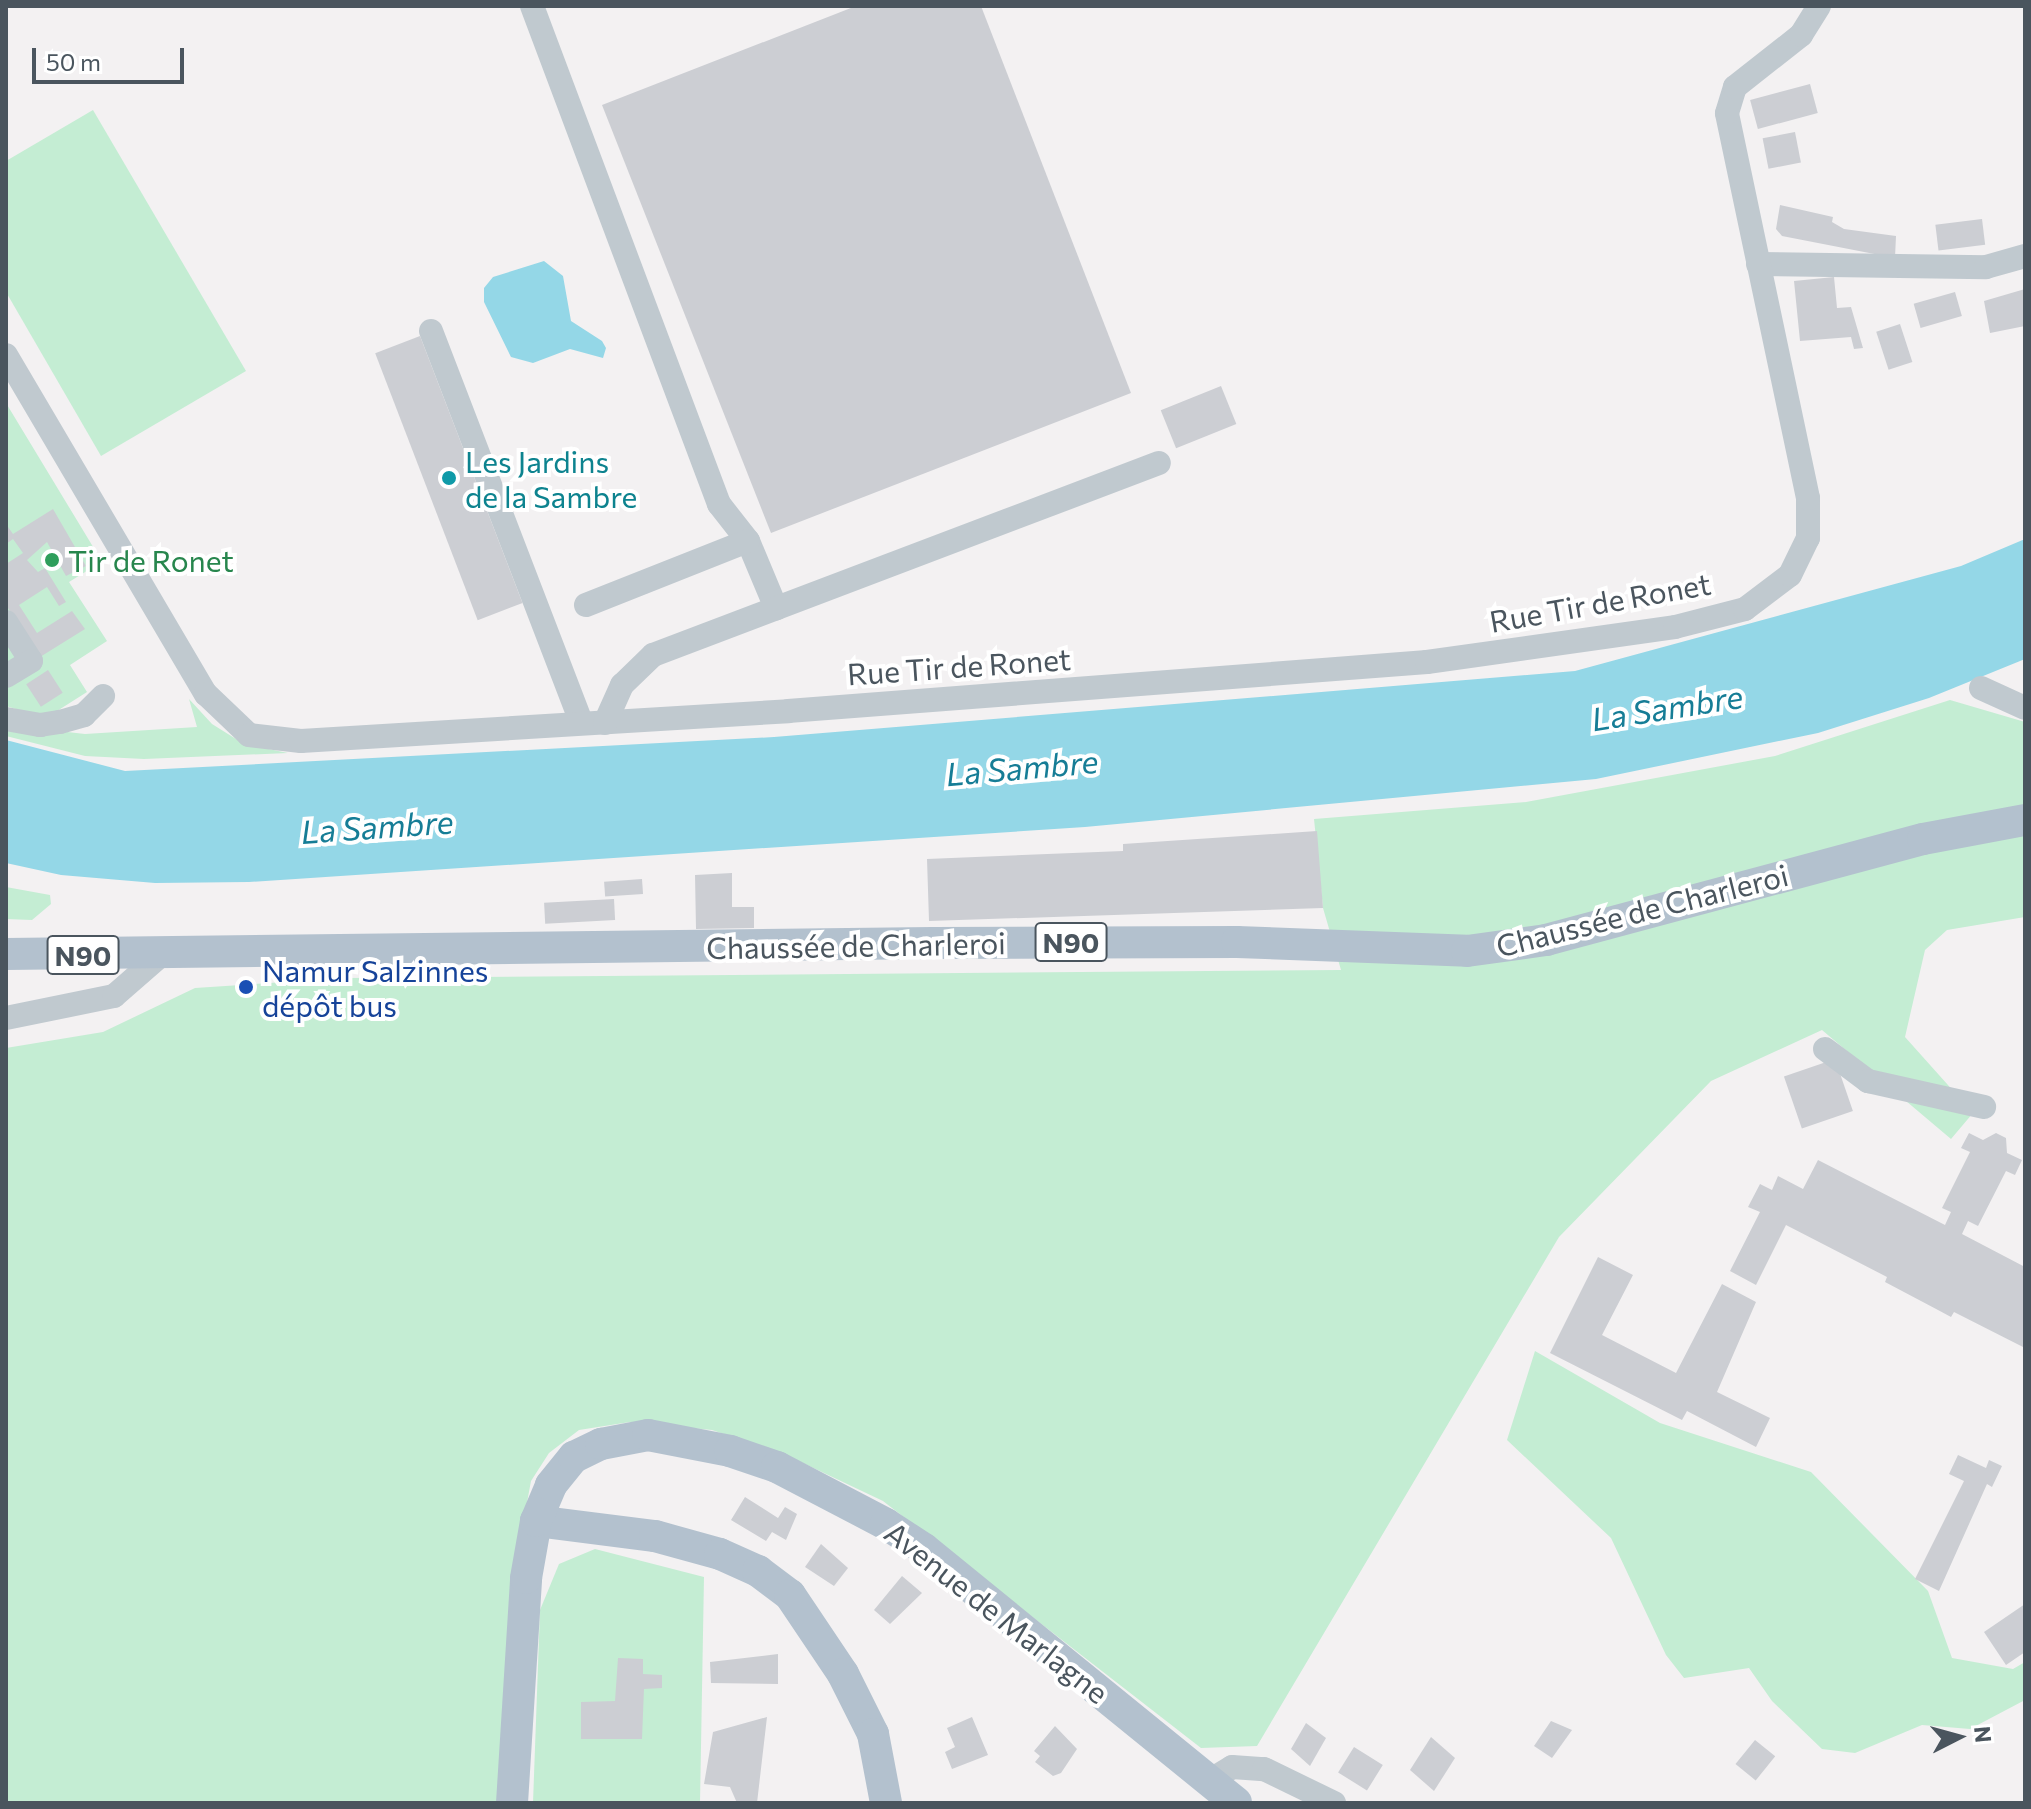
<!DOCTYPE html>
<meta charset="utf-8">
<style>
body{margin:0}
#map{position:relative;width:2031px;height:1809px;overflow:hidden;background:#f3f1f2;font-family:Commissioner,sans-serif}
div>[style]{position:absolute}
.green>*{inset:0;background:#c4edd3}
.water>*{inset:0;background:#94d7e7}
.building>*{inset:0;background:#ccced3;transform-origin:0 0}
.minor>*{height:24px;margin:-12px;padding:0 12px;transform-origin:12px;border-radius:12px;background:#c0c9cf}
.major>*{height:32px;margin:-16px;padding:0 16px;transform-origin:16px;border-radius:16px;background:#b3c1ce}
.dots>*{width:22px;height:22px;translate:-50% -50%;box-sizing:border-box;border:4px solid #fff;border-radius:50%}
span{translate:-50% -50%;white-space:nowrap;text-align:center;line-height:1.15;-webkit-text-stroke:8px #fff;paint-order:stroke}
.shield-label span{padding:2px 6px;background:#fff;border:2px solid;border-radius:6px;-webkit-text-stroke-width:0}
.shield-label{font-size:28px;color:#4a555e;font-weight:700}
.culture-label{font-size:30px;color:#0d838f}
.left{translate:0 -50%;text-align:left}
.leisure-label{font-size:30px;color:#27864d}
.street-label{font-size:30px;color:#4a555e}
.transit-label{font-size:30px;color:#164399}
.water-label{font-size:32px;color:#167d96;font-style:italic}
.frame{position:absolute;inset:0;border:8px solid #4a555e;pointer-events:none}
.north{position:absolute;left:1919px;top:1697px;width:80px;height:80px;-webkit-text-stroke:6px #fff;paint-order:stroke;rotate:84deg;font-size:22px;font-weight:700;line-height:32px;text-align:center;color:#4a555e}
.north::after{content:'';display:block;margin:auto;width:28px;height:36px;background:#4a555e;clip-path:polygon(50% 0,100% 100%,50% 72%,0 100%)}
.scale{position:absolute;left:32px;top:48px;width:152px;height:36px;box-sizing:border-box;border:4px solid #4a555e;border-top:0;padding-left:10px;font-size:24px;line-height:28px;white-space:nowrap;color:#4a555e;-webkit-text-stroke:6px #fff;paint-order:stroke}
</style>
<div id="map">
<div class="green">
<i style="clip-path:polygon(93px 110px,246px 371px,101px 456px,6px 292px,6px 161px)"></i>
<i style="clip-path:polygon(6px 403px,98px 555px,98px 564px,69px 582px,107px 641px,70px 665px,87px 692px,46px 718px,6px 706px)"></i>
<i style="clip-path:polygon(189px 699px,212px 724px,244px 744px,288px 753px,144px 759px,85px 756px,6px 736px,6px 725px,85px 734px,197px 727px)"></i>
<i style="clip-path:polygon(1950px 700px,2025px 722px,2025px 917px,1947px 930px,1925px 950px,1905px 1037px,1973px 1113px,1951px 1139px,1822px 1030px,1711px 1081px,1559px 1237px,1257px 1746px,1201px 1748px,883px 1501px,786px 1455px,712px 1430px,630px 1422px,579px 1430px,549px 1453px,531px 1481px,515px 1567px,499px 1803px,6px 1803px,6px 1048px,103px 1032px,195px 988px,345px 978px,1341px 970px,1323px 908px,1314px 819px,1526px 802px,1775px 756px)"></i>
<i style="clip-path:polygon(6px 887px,50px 895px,51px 904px,32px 920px,6px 919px)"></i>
<i style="clip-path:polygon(1535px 1351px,1660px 1423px,1811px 1472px,1928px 1591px,1952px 1658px,2013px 1669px,2025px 1662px,2025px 1700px,1970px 1729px,1922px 1725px,1855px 1753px,1822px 1749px,1772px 1701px,1749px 1668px,1684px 1678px,1666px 1655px,1611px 1538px,1507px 1440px)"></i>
<i style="clip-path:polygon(595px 1549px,704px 1577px,700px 1803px,533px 1803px,540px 1610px,559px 1564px)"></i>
</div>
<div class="water">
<i style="clip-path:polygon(544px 261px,563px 276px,571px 321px,602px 341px,606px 348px,603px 358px,570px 349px,533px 363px,511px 357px,484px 302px,484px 288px,493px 277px)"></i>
<i style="clip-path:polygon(2025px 539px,2025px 659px,1929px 698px,1818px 733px,1596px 779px,1085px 827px,249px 882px,155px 883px,61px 875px,6px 863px,6px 740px,125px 771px,774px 737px,1575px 671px,1961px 566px)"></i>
</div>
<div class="building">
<i style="clip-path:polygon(856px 6px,981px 6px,1131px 393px,771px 533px,602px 105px)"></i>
<i style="left:1810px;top:84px;width:30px;height:62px;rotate:75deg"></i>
<i style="left:1795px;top:132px;width:31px;height:33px;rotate:79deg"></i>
<i style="clip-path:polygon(1780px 205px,1833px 217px,1832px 222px,1844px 229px,1896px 236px,1895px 258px,1782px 236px,1776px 229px)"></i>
<i style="left:1982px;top:219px;width:26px;height:47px;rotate:83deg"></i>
<i style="clip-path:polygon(1834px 277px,1837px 308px,1851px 307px,1863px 348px,1854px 349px,1851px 337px,1800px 341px,1794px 281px)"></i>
<i style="clip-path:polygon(2025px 289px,2025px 326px,1990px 333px,1984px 301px)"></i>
<i style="left:1955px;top:292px;width:25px;height:43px;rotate:74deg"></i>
<i style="left:1900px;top:324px;width:40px;height:25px;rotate:72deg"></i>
<i style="left:420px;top:336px;width:286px;height:48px;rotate:69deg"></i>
<i style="left:1221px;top:386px;width:41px;height:65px;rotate:68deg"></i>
<i style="clip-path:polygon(53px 509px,86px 566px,66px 576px,47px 542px,27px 560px,38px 572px,45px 568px,66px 602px,59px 606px,47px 587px,19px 605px,37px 633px,72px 611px,85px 629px,40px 657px,6px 605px,6px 564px,23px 553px,13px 539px,6px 544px,6px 524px,13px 534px)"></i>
<i style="left:48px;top:670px;width:27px;height:26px;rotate:57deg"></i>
<i style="clip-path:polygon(1317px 831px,1323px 908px,929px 921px,927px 859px,1123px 851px,1123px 844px)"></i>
<i style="clip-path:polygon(732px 873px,732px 907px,754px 907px,754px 928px,696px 929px,695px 875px)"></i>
<i style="left:642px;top:879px;width:15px;height:38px;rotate:86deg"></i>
<i style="left:614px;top:899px;width:21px;height:70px;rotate:87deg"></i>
<i style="left:1835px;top:1059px;width:55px;height:54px;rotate:71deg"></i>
<i style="clip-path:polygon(1969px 1133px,1983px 1140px,1996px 1133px,2006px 1138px,2007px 1153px,2022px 1160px,2015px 1175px,2006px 1171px,1978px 1226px,1968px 1221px,1962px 1234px,2025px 1267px,2025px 1348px,1954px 1312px,1951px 1317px,1938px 1310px,1885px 1282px,1887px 1277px,1786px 1225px,1756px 1285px,1730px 1271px,1760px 1212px,1748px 1207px,1760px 1184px,1772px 1190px,1778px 1176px,1803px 1189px,1818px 1160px,1945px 1225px,1951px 1212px,1942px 1208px,1970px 1152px,1961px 1148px)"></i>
<i style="clip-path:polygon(1598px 1257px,1633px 1275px,1602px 1335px,1676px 1373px,1722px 1284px,1756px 1302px,1717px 1392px,1770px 1418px,1756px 1447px,1687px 1411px,1682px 1420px,1550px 1353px)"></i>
<i style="clip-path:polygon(1958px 1455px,1986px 1468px,1989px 1460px,2002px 1466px,1992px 1487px,1987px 1484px,1939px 1591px,1915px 1579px,1964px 1481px,1949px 1474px)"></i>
<i style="clip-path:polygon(745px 1497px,778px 1518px,785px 1507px,797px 1514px,786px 1540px,772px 1532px,766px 1541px,731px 1520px)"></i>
<i style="clip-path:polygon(821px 1544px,848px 1568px,834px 1586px,805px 1567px)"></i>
<i style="clip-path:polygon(902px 1576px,922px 1593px,890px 1624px,874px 1610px)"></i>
<i style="clip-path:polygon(2025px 1604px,2025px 1652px,2006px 1665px,1984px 1632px)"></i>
<i style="clip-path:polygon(778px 1654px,778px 1684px,711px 1683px,710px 1662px)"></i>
<i style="clip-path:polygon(618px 1658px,643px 1659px,643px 1674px,662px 1675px,662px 1688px,644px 1689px,642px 1739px,581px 1739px,581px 1702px,615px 1701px)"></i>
<i style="clip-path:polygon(767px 1717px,757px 1803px,737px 1803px,730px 1787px,704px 1784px,713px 1732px)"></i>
<i style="clip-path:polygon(972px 1717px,988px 1755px,952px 1769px,945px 1752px,955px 1747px,947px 1728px)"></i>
<i style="clip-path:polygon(1551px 1721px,1572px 1730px,1552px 1758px,1534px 1746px)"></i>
<i style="clip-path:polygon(1306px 1723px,1326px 1738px,1310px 1766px,1291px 1749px)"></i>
<i style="clip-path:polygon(1055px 1726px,1077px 1749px,1061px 1773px,1053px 1776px,1035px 1762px,1040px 1756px,1034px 1751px)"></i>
<i style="clip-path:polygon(1431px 1737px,1455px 1758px,1434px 1791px,1410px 1770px)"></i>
<i style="left:1755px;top:1740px;width:26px;height:31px;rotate:39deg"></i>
<i style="left:1354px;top:1747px;width:34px;height:30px;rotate:32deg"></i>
</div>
<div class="minor">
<i style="left:532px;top:6px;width:532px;rotate:69.42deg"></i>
<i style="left:719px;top:504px;width:47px;rotate:51.9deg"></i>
<i style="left:748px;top:541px;width:73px;rotate:67.3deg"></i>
<i style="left:1758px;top:264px;width:228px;rotate:0.8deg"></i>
<i style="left:1986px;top:267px;width:41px;rotate:-15.8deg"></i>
<i style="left:431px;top:331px;width:419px;rotate:69deg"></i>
<i style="left:6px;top:355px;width:394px;rotate:59.5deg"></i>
<i style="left:206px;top:694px;width:59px;rotate:43.6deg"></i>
<i style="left:249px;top:735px;width:52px;rotate:6.6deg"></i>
<i style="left:301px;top:741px;width:488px;rotate:-3.5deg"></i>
<i style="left:788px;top:711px;width:641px;rotate:-4.38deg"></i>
<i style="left:1427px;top:662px;width:250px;rotate:-8deg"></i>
<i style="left:1675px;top:627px;width:72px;rotate:-14.4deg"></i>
<i style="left:1745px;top:609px;width:56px;rotate:-37.1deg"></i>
<i style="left:1790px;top:575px;width:41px;rotate:-64.1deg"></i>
<i style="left:1808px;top:538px;width:40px;rotate:-90deg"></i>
<i style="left:1808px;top:498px;width:393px;rotate:-101.9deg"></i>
<i style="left:1727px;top:113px;width:27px;rotate:-73deg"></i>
<i style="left:1735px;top:87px;width:84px;rotate:-38.2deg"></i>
<i style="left:1801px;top:35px;width:34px;rotate:-58deg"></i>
<i style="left:586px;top:605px;width:174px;rotate:-21.6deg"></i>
<i style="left:6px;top:622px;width:46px;rotate:57.3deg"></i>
<i style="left:31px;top:661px;width:29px;rotate:149deg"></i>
<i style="left:1981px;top:688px;width:48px;rotate:24.4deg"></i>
<i style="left:6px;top:719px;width:35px;rotate:10deg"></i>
<i style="left:40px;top:725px;width:20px;rotate:-9deg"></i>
<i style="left:60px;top:722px;width:25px;rotate:-16deg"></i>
<i style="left:84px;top:715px;width:27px;rotate:-45deg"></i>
<i style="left:605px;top:723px;width:42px;rotate:-65.9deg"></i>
<i style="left:622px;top:685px;width:43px;rotate:-44.1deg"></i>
<i style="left:653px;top:655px;width:541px;rotate:-20.78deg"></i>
<i style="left:6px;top:1018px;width:110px;rotate:-11.5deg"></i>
<i style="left:114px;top:996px;width:62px;rotate:-41.1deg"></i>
<i style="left:1825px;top:1049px;width:54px;rotate:36.7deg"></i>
<i style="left:1868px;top:1081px;width:119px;rotate:12.6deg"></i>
<i style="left:1209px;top:1781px;width:27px;rotate:-31deg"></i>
<i style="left:1232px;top:1767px;width:32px;rotate:4deg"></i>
<i style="left:1264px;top:1769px;width:78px;rotate:25.9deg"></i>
</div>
<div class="major">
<i style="left:6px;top:954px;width:927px;rotate:-0.68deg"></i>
<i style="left:933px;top:943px;width:304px;rotate:-0.2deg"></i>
<i style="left:1237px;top:942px;width:230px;rotate:2.2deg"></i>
<i style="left:1467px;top:951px;width:80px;rotate:-7.9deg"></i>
<i style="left:1546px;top:940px;width:390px;rotate:-15deg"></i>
<i style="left:1923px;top:839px;width:104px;rotate:-10.6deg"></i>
<i style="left:536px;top:1521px;width:120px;rotate:7.2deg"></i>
<i style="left:655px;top:1536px;width:67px;rotate:15.5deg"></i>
<i style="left:720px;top:1554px;width:42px;rotate:24.1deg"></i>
<i style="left:758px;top:1571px;width:40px;rotate:37deg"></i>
<i style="left:790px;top:1595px;width:95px;rotate:56.1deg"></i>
<i style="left:843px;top:1674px;width:67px;rotate:63.4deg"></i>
<i style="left:873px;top:1734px;width:70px;rotate:79.3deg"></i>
<i style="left:512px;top:1803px;width:225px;rotate:-86.4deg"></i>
<i style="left:526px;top:1578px;width:58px;rotate:-80deg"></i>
<i style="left:536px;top:1521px;width:39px;rotate:-67deg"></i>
<i style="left:551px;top:1485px;width:36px;rotate:-51deg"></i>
<i style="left:574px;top:1457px;width:30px;rotate:-26deg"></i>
<i style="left:601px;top:1444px;width:48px;rotate:-10.8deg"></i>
<i style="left:648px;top:1435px;width:84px;rotate:11deg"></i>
<i style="left:730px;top:1451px;width:50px;rotate:18.8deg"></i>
<i style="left:777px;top:1467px;width:123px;rotate:27.6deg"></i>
<i style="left:886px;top:1524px;width:45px;rotate:33.3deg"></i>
<i style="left:924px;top:1549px;width:402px;rotate:39.1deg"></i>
</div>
<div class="dots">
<i style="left:449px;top:478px;background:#0f9aa8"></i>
<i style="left:52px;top:560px;background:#2e9e5b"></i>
<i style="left:246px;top:987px;background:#1a4fb4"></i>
</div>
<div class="shield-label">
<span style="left:1071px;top:942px">N90</span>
<span style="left:83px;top:955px">N90</span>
</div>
<div class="culture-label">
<span class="left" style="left:465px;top:478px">Les Jardins<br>de la Sambre</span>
</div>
<div class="leisure-label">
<span class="left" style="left:68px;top:560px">Tir de Ronet</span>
</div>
<div class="street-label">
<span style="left:1600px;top:602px;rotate:-10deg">Rue Tir de Ronet</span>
<span style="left:959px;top:666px;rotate:-4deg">Rue Tir de Ronet</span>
<span style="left:1642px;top:910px;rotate:-14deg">Chaussée de Charleroi</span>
<span style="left:856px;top:945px;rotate:-1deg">Chaussée de Charleroi</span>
<span style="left:997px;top:1612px;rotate:38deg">Avenue de Marlagne</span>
</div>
<div class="transit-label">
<span class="left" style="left:262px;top:987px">Namur Salzinnes<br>dépôt bus</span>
</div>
<div class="water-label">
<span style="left:1667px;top:707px;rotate:-9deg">La Sambre</span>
<span style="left:1022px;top:767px;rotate:-5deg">La Sambre</span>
<span style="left:377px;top:826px;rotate:-4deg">La Sambre</span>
</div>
<div class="frame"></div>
<div class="north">N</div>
<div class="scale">50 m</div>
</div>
